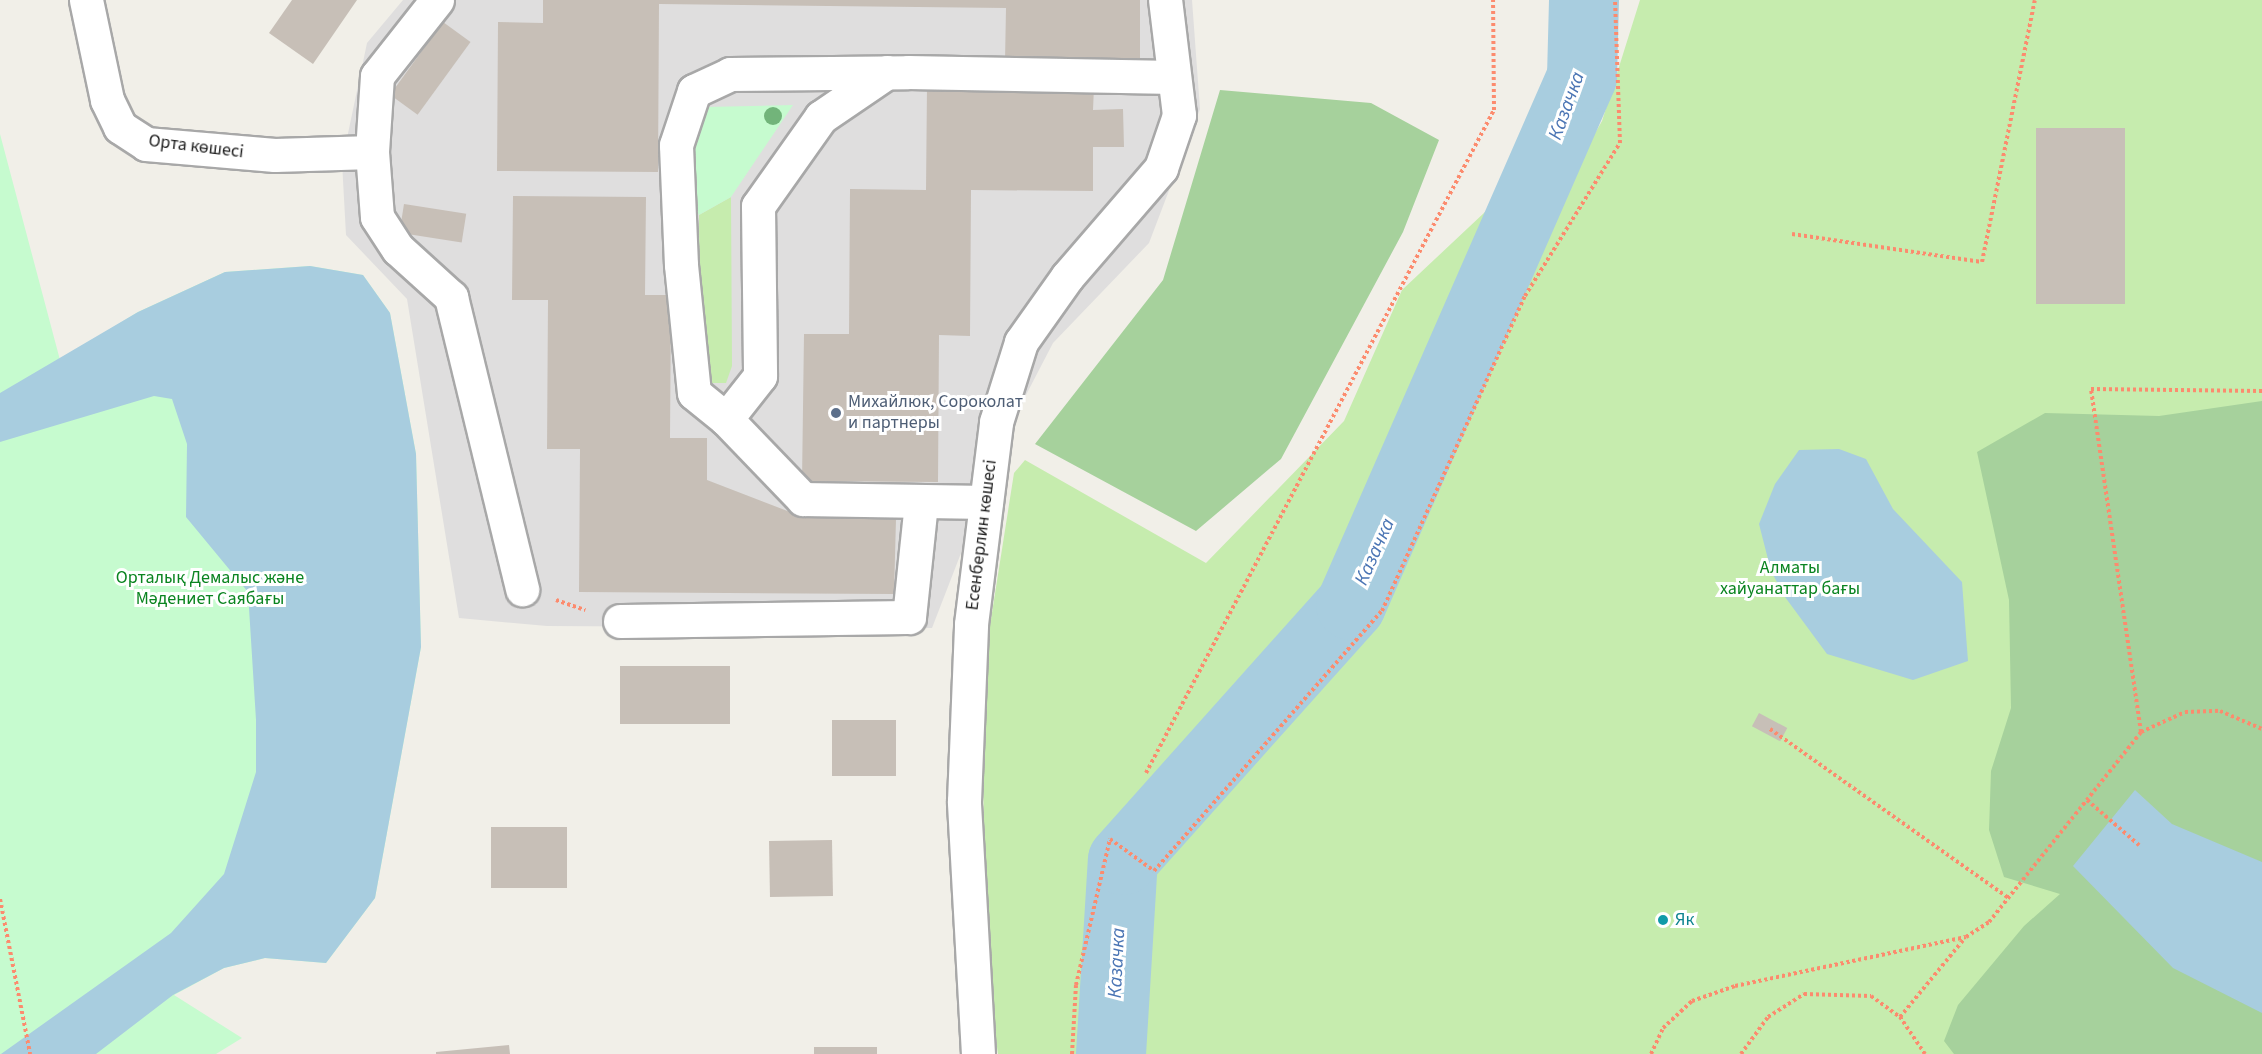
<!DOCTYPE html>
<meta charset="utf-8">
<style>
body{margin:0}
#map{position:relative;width:2262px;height:1054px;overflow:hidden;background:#f1efe8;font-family:"Source Sans 3",sans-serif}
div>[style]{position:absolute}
.residential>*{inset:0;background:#dfdede}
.grass>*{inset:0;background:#c6ecae}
.forest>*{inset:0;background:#a6d19c}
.park>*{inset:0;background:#c6fbcf}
.water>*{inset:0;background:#a8cddf}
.river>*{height:70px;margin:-35px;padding:0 35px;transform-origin:35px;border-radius:35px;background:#a8cddf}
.building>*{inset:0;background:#c7bfb7;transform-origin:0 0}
.path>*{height:4px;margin-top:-2px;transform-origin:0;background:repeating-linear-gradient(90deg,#fc8b6e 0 3px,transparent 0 6px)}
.roads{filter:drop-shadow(2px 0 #a8a8a8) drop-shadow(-2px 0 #a8a8a8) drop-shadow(0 2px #a8a8a8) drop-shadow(0 -2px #a8a8a8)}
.minor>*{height:33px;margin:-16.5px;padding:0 16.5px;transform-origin:16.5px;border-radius:16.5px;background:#fff}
.trees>*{width:18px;height:18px;margin:-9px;border-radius:50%;background:#72b47a}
.dots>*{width:16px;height:16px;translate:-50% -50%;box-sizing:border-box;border:3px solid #fff;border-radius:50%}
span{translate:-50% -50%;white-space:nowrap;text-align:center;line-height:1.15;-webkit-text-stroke:6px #fff;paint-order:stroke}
.street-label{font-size:18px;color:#212121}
.service-label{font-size:18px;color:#4e5e75}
.left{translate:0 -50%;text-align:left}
.park-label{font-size:18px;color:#0a8420}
.culture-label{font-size:18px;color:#0d838f}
.water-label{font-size:20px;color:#4b75b4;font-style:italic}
</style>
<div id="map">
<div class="residential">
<i style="clip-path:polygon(403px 0,1192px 0,1200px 109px,1149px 243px,1053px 343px,1011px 424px,932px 628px,547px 626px,459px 618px,407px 299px,346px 235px,342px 162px,367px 43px)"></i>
</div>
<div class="grass">
<i style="clip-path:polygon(1640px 0,2262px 0,2262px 1054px,998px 1054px,988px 983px,983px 781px,988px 638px,1014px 473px,1025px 460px,1206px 563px,1344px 421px,1402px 290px,1536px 164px,1583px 154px,1602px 121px)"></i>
<i style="clip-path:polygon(731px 197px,732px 366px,726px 383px,712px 383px,700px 349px,699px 215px)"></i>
</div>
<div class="forest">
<i style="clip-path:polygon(1220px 90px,1371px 103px,1439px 140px,1403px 232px,1281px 459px,1196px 531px,1035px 444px,1163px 280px)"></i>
<i style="clip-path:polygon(2262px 401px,2262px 1054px,1954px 1054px,1944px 1041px,1958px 1005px,2024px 926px,2060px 894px,2004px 877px,1989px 830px,1991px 771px,2011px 708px,2009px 600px,1977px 452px,2045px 413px,2159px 416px)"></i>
</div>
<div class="park">
<i style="clip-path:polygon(793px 105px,731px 197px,699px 215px,689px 198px,688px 143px,706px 107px)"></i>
<i style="clip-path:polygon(0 134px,60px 360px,138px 312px,225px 272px,310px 266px,363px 275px,390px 313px,416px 454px,421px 647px,375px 898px,326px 963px,265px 958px,224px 968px,174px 995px,242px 1038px,216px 1054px,0 1054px)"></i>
</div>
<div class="water">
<i style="clip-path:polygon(310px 266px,363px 275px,390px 313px,416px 454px,421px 647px,375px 898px,326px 963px,265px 958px,224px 968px,173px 995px,96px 1054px,1px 1054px,171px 933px,224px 874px,256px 772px,256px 720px,248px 592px,186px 517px,187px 444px,172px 399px,154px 396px,0 442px,0 393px,138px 312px,225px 272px)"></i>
<i style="clip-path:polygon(1839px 449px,1866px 459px,1893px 509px,1962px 582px,1968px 661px,1913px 680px,1827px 654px,1785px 597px,1771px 571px,1759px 524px,1775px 484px,1799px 450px)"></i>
<i style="clip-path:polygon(2135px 790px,2172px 824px,2262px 862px,2262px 1013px,2173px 968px,2073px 866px)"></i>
</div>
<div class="river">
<i style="left:1111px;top:1054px;width:194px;rotate:-86.5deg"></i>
<i style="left:1123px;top:860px;width:342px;rotate:-48.2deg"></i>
<i style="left:1351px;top:605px;width:576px;rotate:-66.37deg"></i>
<i style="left:1582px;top:77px;width:77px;rotate:-88.5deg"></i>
</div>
<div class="building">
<i style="clip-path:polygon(292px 0,357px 0,313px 64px,269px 33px)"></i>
<i style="clip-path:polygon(543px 0,1140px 0,1140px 62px,1005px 61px,1006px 8px,659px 4px,658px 172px,497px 171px,498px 22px,543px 23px)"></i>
<i style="left:443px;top:22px;width:34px;height:90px;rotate:36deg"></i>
<i style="clip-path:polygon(927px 86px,1094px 87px,1093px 110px,1123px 109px,1124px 147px,1093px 147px,1093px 191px,971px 190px,970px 336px,939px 335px,938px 482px,802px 481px,804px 334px,849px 334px,850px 189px,926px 190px)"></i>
<i style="left:2036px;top:128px;width:89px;height:176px"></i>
<i style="clip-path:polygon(513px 196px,646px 197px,645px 295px,671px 295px,670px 438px,707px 438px,707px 480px,803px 517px,896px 519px,894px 594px,579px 592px,580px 449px,547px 449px,548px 300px,512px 300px)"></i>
<i style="left:404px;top:204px;width:63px;height:29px;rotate:9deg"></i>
<i style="left:730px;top:666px;width:58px;height:110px;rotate:90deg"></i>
<i style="left:1759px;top:713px;width:32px;height:15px;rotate:28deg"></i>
<i style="left:896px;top:720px;width:56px;height:64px;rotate:90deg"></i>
<i style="left:491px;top:827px;width:76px;height:61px"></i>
<i style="left:832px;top:840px;width:56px;height:63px;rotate:89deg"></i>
<i style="clip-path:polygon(509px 1045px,510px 1054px,436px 1054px,436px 1052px)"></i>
<i style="left:814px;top:1047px;width:63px;height:7px"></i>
</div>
<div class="path">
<i style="left:1792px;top:234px;width:192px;rotate:8.4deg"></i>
<i style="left:1982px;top:262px;width:267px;rotate:-78.6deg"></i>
<i style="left:556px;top:600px;width:31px;rotate:19deg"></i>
<i style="left:1770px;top:729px;width:293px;rotate:35.3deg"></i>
<i style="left:2141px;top:732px;width:347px;rotate:-98.3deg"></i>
<i style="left:2091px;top:389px;width:171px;rotate:0.7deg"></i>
<i style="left:1146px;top:773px;width:749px;rotate:-62.31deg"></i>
<i style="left:1494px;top:110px;width:110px;rotate:-90.5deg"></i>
<i style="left:2087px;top:800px;width:69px;rotate:40.9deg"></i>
<i style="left:0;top:899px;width:158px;rotate:79deg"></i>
<i style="left:1072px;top:1054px;width:69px;rotate:-86.7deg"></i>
<i style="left:1076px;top:985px;width:150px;rotate:-76.9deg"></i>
<i style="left:1110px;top:839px;width:54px;rotate:36deg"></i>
<i style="left:1154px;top:871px;width:346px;rotate:-48.8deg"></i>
<i style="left:1382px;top:611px;width:346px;rotate:-65.6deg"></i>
<i style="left:1525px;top:296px;width:180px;rotate:-58.2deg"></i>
<i style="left:1620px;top:143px;width:143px;rotate:-92deg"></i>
<i style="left:1651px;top:1054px;width:29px;rotate:-65deg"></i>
<i style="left:1663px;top:1028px;width:40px;rotate:-43deg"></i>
<i style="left:1692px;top:1001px;width:46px;rotate:-19.2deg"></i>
<i style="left:1735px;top:986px;width:236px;rotate:-12deg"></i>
<i style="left:1966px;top:937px;width:27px;rotate:-33deg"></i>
<i style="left:1989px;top:922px;width:243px;rotate:-51.3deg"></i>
<i style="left:2141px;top:732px;width:48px;rotate:-24.4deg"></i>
<i style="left:2185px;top:712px;width:35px;rotate:-2deg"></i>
<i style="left:2220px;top:711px;width:46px;rotate:23.2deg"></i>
<i style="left:1741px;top:1054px;width:46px;rotate:-53.9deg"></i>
<i style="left:1768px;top:1017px;width:43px;rotate:-32.6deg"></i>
<i style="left:1804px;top:994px;width:67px;rotate:1.7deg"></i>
<i style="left:1871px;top:996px;width:36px;rotate:36deg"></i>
<i style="left:1925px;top:1054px;width:45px;rotate:-124deg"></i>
<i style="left:1900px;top:1017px;width:102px;rotate:-50.6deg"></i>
</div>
<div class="roads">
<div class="minor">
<i style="left:86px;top:0;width:102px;rotate:78.1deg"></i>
<i style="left:107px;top:100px;width:30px;rotate:64deg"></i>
<i style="left:120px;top:127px;width:31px;rotate:33deg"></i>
<i style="left:146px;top:144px;width:129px;rotate:4.9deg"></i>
<i style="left:275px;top:155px;width:97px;rotate:-1.8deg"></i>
<i style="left:437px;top:0;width:97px;rotate:128.3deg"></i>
<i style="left:377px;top:76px;width:76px;rotate:93.8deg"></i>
<i style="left:372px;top:152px;width:65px;rotate:85.6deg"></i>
<i style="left:377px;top:217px;width:38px;rotate:57deg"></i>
<i style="left:398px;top:249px;width:72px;rotate:42.2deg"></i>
<i style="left:451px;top:297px;width:301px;rotate:76.3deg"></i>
<i style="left:887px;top:72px;width:80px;rotate:145.7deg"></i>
<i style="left:821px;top:117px;width:109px;rotate:125.3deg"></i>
<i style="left:758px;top:206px;width:170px;rotate:89.3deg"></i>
<i style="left:760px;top:376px;width:55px;rotate:128.3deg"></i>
<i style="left:726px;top:419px;width:41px;rotate:-140.9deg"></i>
<i style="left:694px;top:393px;width:129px;rotate:-95.8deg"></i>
<i style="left:681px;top:265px;width:120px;rotate:-92.4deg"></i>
<i style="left:676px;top:145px;width:57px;rotate:-71.6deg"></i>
<i style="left:694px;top:91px;width:40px;rotate:-25deg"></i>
<i style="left:730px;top:74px;width:178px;rotate:-0.6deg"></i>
<i style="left:908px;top:72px;width:266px;rotate:1.1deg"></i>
<i style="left:726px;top:419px;width:111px;rotate:46.1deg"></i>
<i style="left:803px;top:499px;width:183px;rotate:0.9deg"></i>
<i style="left:620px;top:621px;width:289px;rotate:-0.8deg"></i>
<i style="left:909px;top:617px;width:116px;rotate:-84deg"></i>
<i style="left:978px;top:1054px;width:253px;rotate:-93.2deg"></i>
<i style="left:964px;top:801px;width:177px;rotate:-87.7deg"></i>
<i style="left:971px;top:624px;width:204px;rotate:-82.9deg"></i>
<i style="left:996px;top:422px;width:84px;rotate:-72.6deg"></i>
<i style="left:1021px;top:342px;width:80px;rotate:-54.7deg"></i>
<i style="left:1067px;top:277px;width:144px;rotate:-49.2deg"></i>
<i style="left:1161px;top:168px;width:56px;rotate:-71.2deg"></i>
<i style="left:1179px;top:115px;width:116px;rotate:-96.9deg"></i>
</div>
</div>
<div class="trees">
<i style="left:773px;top:116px"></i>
</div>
<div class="dots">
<i style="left:836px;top:413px;background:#5c6f8a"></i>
<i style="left:1663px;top:920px;background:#0f9aa8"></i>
</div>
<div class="street-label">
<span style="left:196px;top:147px;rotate:7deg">Орта көшесі</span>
<span style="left:982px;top:535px;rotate:-83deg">Есенберлин көшесі</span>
</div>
<div class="service-label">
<span class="left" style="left:848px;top:413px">Михайлюк, Сороколат<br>и партнеры</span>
</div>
<div class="park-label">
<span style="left:1790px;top:579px">Алматы<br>хайуанаттар бағы</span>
<span style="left:210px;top:589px">Орталық Демалыс және<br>Мәдениет Саябағы</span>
</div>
<div class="culture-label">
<span class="left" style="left:1675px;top:920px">Як</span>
</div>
<div class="water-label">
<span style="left:1567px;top:106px;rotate:-70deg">Казачка</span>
<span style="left:1375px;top:552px;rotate:-66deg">Казачка</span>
<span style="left:1117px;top:963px;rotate:-87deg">Казачка</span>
</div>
</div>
